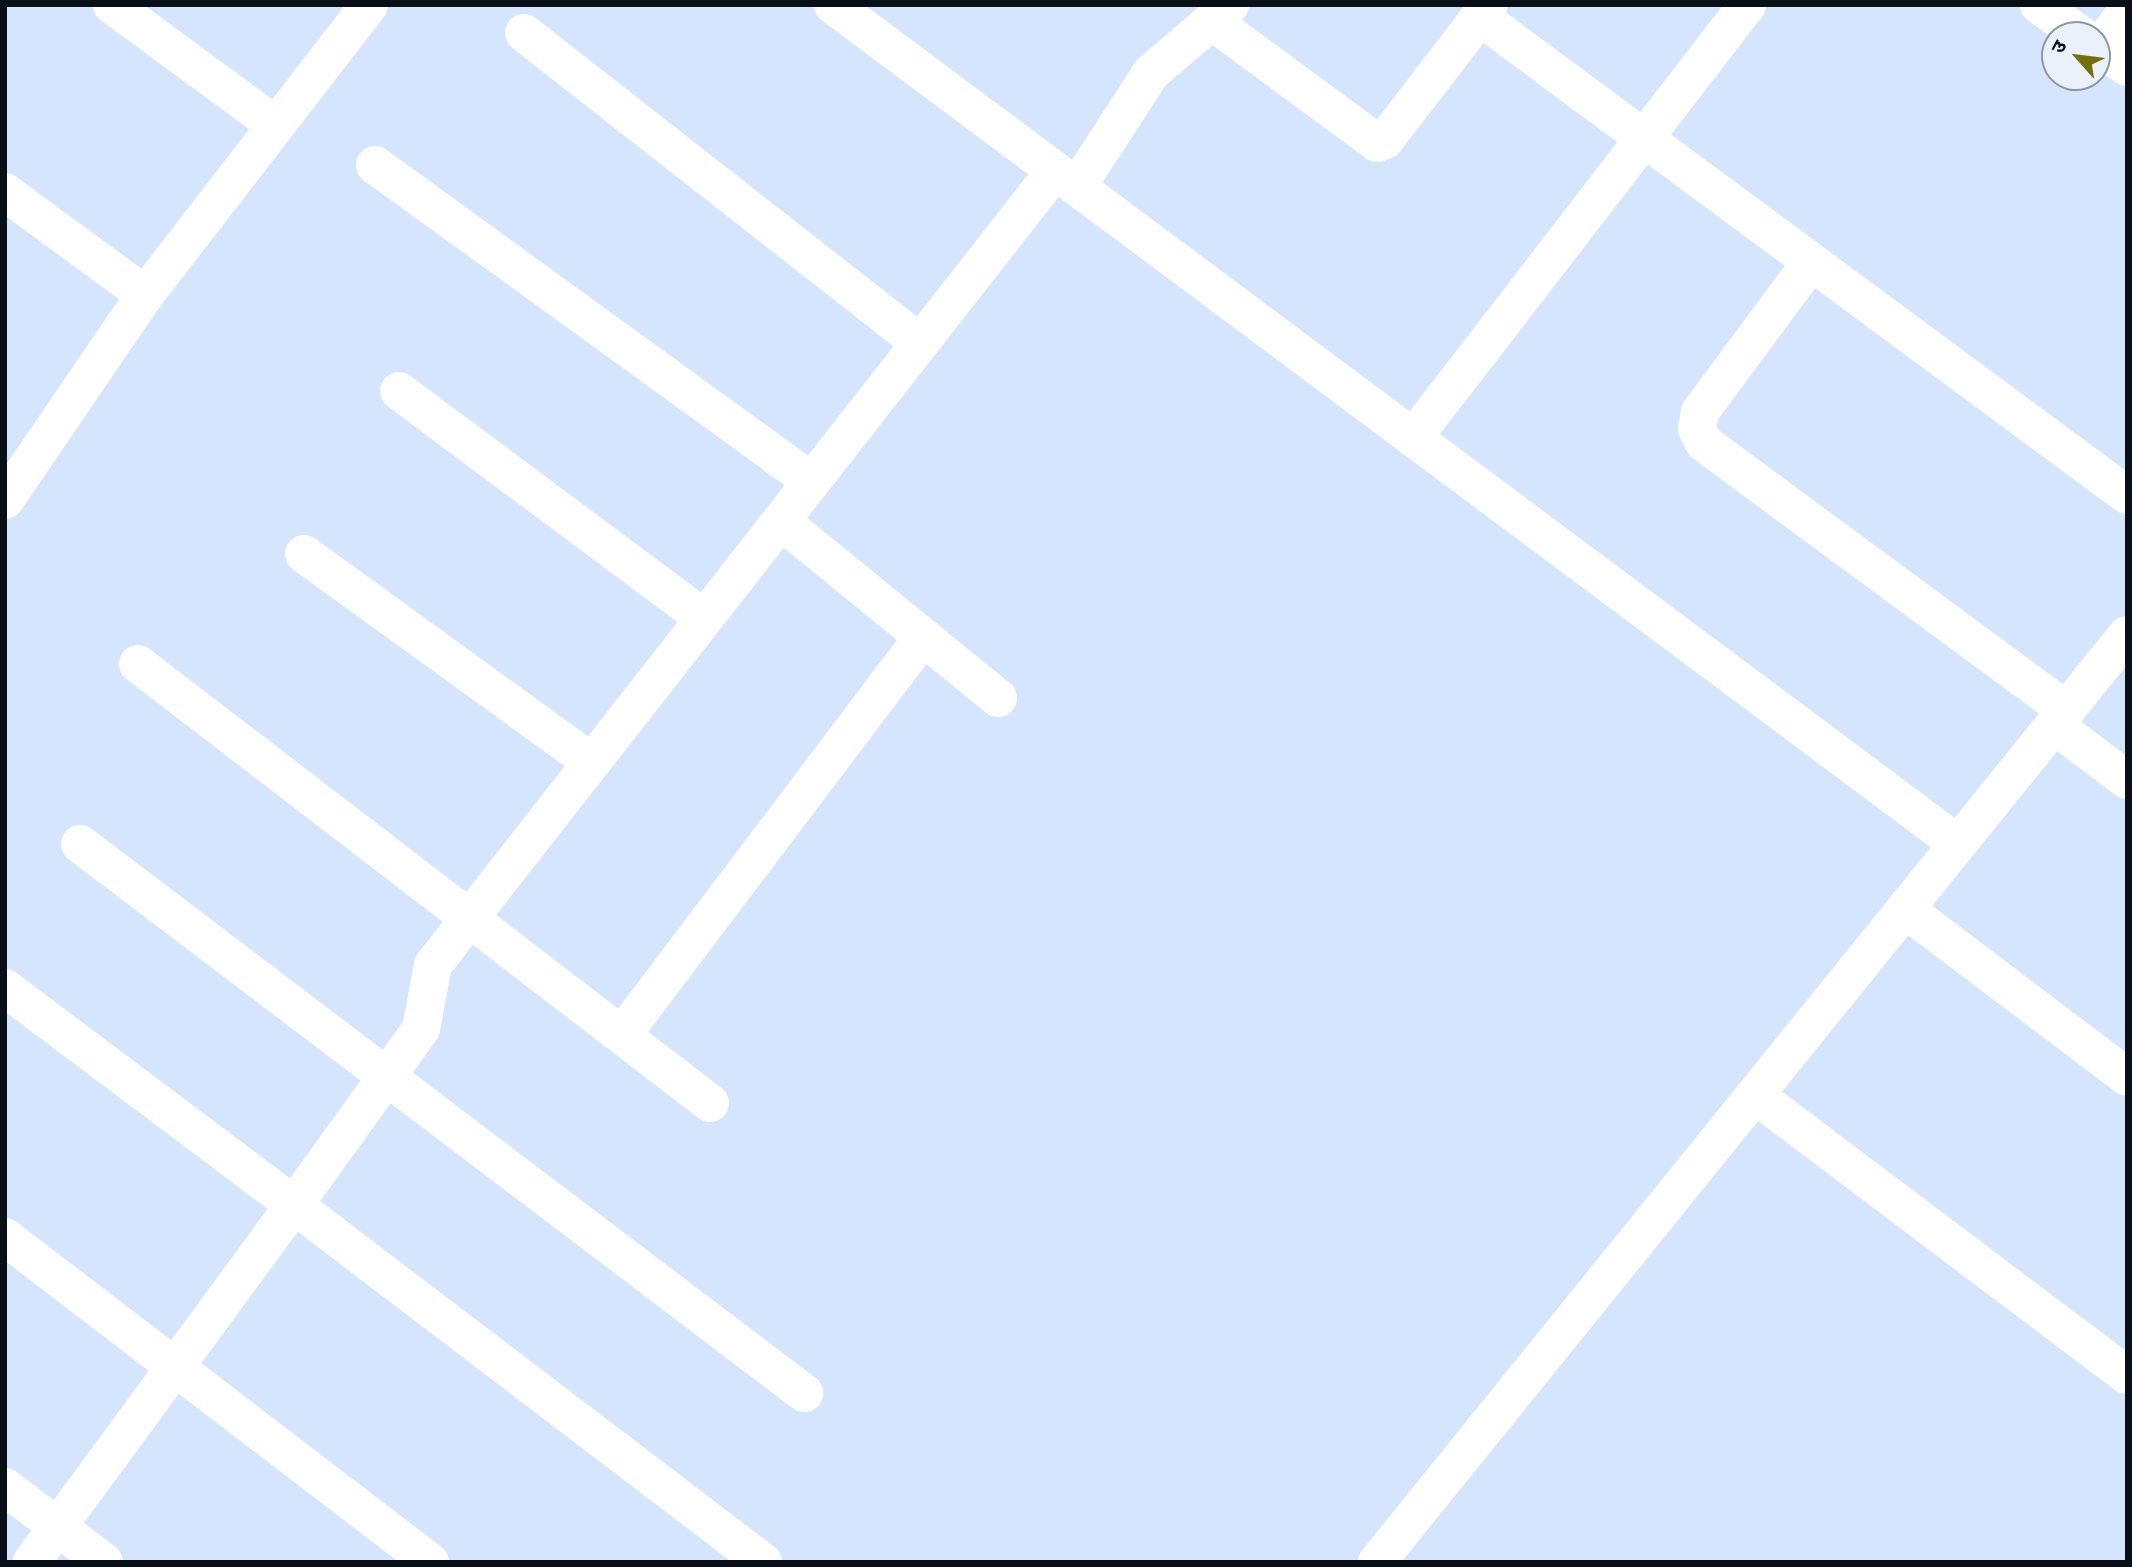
<!DOCTYPE html>
<meta charset="utf-8">
<style>
body{margin:0}
#map{position:relative;width:2132px;height:1567px;overflow:hidden;background:#d4e5fd;font-family:"Roboto Condensed","Noto Sans Devanagari",sans-serif}
div>[style]{position:absolute}
.minor>*{height:38px;margin:-19px;padding:0 19px;transform-origin:19px;border-radius:19px;background:#fff}
span{translate:-50% -50%;white-space:nowrap;text-align:center;line-height:1.15;-webkit-text-stroke:7px #eaf1fb;paint-order:stroke}
.frame{position:absolute;inset:0;border:7px solid #090f17;pointer-events:none}
.north{position:absolute;left:2041px;top:21px;width:70px;height:70px;box-sizing:border-box;background:#eaf1fb;border:2px solid #9097a0;border-radius:50%;rotate:298deg;font-size:19px;font-weight:700;line-height:28px;text-align:center;color:#090f17}
.north::after{content:'';display:block;margin:auto;width:24px;height:32px;background:#746f0f;clip-path:polygon(50% 0,100% 100%,50% 72%,0 100%)}
</style>
<div id="map">
<div class="minor">
<i style="left:112px;top:5px;width:201px;rotate:36.3deg"></i>
<i style="left:833px;top:5px;width:1403px;rotate:36.71deg"></i>
<i style="left:2039px;top:5px;width:52px;rotate:35.5deg"></i>
<i style="left:1480px;top:17px;width:804px;rotate:36.46deg"></i>
<i style="left:1213px;top:22px;width:204px;rotate:36.4deg"></i>
<i style="left:1377px;top:143px;width:9px;rotate:-21deg"></i>
<i style="left:1385px;top:140px;width:170px;rotate:-52.4deg"></i>
<i style="left:524px;top:33px;width:503px;rotate:38.05deg"></i>
<i style="left:2097px;top:46px;width:37px;rotate:35deg"></i>
<i style="left:2099px;top:48px;width:46px;rotate:-52.9deg"></i>
<i style="left:375px;top:165px;width:538px;rotate:35.93deg"></i>
<i style="left:1077px;top:187px;width:136px;rotate:-57deg"></i>
<i style="left:1151px;top:73px;width:104px;rotate:-40.7deg"></i>
<i style="left:5px;top:192px;width:174px;rotate:36.3deg"></i>
<i style="left:1811px;top:262px;width:187px;rotate:126.5deg"></i>
<i style="left:1700px;top:412px;width:17px;rotate:100deg"></i>
<i style="left:1697px;top:429px;width:16px;rotate:63deg"></i>
<i style="left:1704px;top:443px;width:450px;rotate:36.4deg"></i>
<i style="left:399px;top:391px;width:380px;rotate:36.7deg"></i>
<i style="left:1413px;top:438px;width:547px;rotate:-52.35deg"></i>
<i style="left:5px;top:500px;width:248px;rotate:-55.7deg"></i>
<i style="left:145px;top:295px;width:366px;rotate:-52.3deg"></i>
<i style="left:781px;top:521px;width:280px;rotate:39.2deg"></i>
<i style="left:304px;top:554px;width:354px;rotate:35.9deg"></i>
<i style="left:138px;top:664px;width:721px;rotate:37.51deg"></i>
<i style="left:2054px;top:725px;width:91px;rotate:37deg"></i>
<i style="left:80px;top:844px;width:909px;rotate:37.17deg"></i>
<i style="left:1905px;top:909px;width:278px;rotate:37.1deg"></i>
<i style="left:5px;top:988px;width:361px;rotate:36.9deg"></i>
<i style="left:294px;top:1205px;width:443px;rotate:126.3deg"></i>
<i style="left:622px;top:1035px;width:499px;rotate:-52.9deg"></i>
<i style="left:1755px;top:1095px;width:465px;rotate:37deg"></i>
<i style="left:5px;top:1237px;width:535px;rotate:37.41deg"></i>
<i style="left:5px;top:1487px;width:124px;rotate:37.1deg"></i>
<i style="left:763px;top:1562px;width:589px;rotate:-142.72deg"></i>
<i style="left:294px;top:1205px;width:217px;rotate:-54.2deg"></i>
<i style="left:421px;top:1029px;width:65px;rotate:-79.4deg"></i>
<i style="left:433px;top:965px;width:1009px;rotate:-51.93deg"></i>
<i style="left:1377px;top:1562px;width:1192px;rotate:-51.03deg"></i>
</div>
<div class="frame"></div>
<div class="north">उ</div>
</div>
